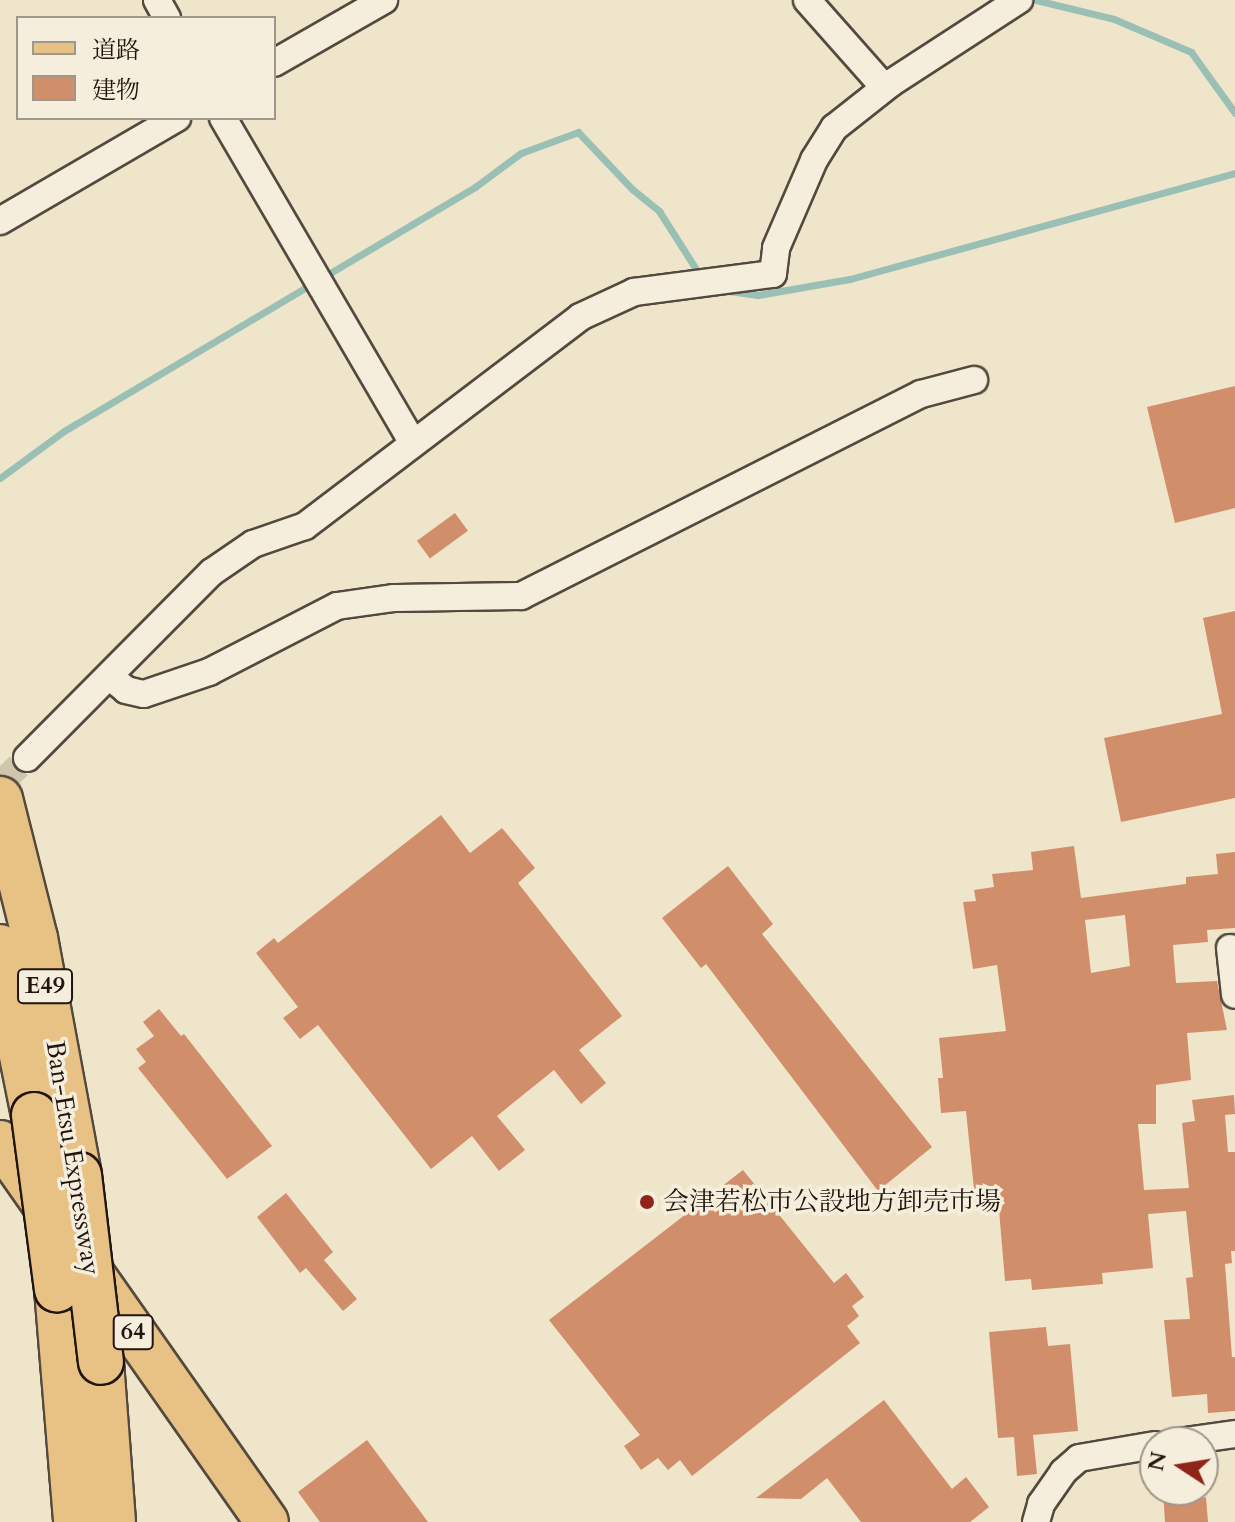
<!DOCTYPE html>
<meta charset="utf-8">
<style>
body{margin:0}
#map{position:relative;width:1235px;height:1522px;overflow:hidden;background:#efe5ca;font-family:Cardo,"Noto Serif JP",serif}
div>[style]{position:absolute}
.stream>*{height:7px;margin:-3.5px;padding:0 3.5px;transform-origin:3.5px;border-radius:3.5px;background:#9abfb4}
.building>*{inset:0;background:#d18e6a;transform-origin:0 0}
.minor-tunnel>*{height:26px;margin-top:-13px;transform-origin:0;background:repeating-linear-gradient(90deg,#d0c6ae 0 26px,transparent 0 39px)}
.roads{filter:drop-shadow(2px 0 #54493e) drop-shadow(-2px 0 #54493e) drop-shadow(0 2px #54493e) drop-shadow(0 -2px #54493e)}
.minor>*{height:26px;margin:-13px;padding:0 13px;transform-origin:13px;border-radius:13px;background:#f5eedd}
.primary>*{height:42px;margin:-21px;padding:0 21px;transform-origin:21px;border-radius:21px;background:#e8c285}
.motorway>*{height:44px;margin:-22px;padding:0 22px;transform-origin:22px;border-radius:22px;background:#e8c285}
.bridges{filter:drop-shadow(2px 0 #21150f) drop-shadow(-2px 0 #21150f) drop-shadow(0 2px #21150f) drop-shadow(0 -2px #21150f)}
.motorway-bridge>*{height:44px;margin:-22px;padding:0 22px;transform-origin:22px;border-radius:22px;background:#e8c285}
.dots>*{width:22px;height:22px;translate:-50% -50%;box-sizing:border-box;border:4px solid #f5eedd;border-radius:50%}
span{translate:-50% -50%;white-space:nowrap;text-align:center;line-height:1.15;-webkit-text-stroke:7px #f5eedd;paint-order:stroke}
.shield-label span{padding:2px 6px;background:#f5eedd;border:2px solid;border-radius:6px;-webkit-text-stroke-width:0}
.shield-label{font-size:24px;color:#21150f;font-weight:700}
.street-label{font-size:26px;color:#21150f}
.poi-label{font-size:26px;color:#21150f}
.left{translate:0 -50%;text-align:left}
.legend{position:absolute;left:16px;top:16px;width:260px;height:104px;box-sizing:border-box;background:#f5eedd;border:2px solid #a0978b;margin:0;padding:10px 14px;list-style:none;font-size:24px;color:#21150f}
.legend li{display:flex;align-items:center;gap:16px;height:40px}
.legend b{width:40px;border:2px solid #a0978b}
.north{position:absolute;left:1139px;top:1426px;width:80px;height:80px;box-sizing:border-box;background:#f5eedd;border:2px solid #a0978b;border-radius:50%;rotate:282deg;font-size:22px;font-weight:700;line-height:32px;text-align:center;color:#21150f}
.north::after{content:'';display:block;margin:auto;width:28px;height:36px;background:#8f2418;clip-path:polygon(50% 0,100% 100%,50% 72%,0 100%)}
</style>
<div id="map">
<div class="stream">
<i style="left:1036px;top:0;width:80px;rotate:13.7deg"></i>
<i style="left:1114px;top:19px;width:84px;rotate:23.2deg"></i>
<i style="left:1191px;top:52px;width:75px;rotate:54.2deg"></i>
<i style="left:729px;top:291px;width:29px;rotate:8deg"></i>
<i style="left:758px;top:295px;width:93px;rotate:-9.9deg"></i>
<i style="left:850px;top:279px;width:399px;rotate:-15.4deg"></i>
<i style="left:0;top:478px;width:79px;rotate:-36.3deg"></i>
<i style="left:64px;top:431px;width:478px;rotate:-30.7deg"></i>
<i style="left:475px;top:187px;width:57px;rotate:-36.5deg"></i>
<i style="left:521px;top:153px;width:61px;rotate:-20.2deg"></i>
<i style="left:578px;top:132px;width:79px;rotate:46.5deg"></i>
<i style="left:632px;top:189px;width:35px;rotate:39deg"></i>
<i style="left:659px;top:211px;width:78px;rotate:57.5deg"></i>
</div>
<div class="building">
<i style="clip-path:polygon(1235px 386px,1235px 508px,1175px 523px,1147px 407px)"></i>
<i style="left:455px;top:513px;width:22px;height:47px;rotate:54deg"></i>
<i style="clip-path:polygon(1235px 611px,1235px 798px,1121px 822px,1104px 738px,1222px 714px,1203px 618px)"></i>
<i style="clip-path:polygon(441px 815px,470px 853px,502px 828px,535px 868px,518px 883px,622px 1016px,579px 1050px,606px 1083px,581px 1104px,554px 1070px,497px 1116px,525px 1150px,499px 1171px,472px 1136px,431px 1169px,318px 1025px,300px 1039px,283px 1018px,298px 1007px,256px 953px,274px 938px,278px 943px)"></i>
<i style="clip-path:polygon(evenodd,1074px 846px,1081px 898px,1186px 884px,1186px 877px,1218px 874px,1216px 854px,1235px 852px,1235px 928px,1207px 930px,1208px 942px,1173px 945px,1176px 983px,1217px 981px,1227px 1030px,1187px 1033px,1191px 1080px,1156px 1085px,1156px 1124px,1138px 1124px,1144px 1190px,1189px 1188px,1182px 1123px,1195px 1121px,1192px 1100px,1234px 1095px,1235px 1114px,1225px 1115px,1228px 1152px,1235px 1152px,1235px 1251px,1231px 1251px,1232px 1263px,1225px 1264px,1232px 1357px,1235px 1357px,1235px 1411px,1208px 1413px,1207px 1394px,1172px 1397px,1164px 1320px,1190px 1319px,1186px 1278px,1193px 1277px,1186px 1211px,1148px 1214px,1153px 1268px,1102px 1273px,1103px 1284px,1032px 1290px,1031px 1279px,1005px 1281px,997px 1186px,974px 1189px,966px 1111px,941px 1113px,938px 1078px,943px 1078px,939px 1038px,1006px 1031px,997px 965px,973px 969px,963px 902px,976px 901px,974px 890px,994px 887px,992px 874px,1033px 870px,1031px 852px,1074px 846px,1125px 915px,1130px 966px,1091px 973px,1085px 920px,1125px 915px)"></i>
<i style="clip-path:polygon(728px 866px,773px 924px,762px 934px,932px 1147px,878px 1191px,706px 964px,701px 968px,662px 918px)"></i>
<i style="clip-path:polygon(159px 1009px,181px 1036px,184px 1034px,272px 1146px,227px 1179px,138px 1068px,146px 1062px,136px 1049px,154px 1036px,143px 1022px)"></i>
<i style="clip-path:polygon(743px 1170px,834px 1283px,846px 1273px,864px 1297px,852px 1306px,859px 1316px,847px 1326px,860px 1343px,692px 1476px,680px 1460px,668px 1470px,658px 1458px,641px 1470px,624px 1446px,640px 1435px,549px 1320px)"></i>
<i style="clip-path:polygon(286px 1193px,333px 1252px,324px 1260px,357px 1299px,343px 1311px,306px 1268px,300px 1273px,257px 1217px)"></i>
<i style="clip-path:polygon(1046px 1327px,1048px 1346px,1070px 1344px,1078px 1431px,1033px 1435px,1037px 1474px,1017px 1476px,1014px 1437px,998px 1438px,989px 1332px)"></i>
<i style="clip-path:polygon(884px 1400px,952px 1489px,966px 1477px,989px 1507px,970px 1522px,861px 1522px,827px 1478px,801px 1499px,756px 1498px)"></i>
<i style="clip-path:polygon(367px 1440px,428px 1522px,320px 1522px,298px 1492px)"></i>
<i style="clip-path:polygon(1163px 1490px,1201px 1490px,1201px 1498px,1206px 1497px,1208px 1522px,1165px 1522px)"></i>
</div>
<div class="minor-tunnel">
<i style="left:0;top:784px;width:37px;rotate:-44deg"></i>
</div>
<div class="roads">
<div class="minor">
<i style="left:157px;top:0;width:21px;rotate:61deg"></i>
<i style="left:807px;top:0;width:116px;rotate:48.5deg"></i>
<i style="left:274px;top:63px;width:127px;rotate:-29.8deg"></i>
<i style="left:223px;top:118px;width:376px;rotate:59.7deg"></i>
<i style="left:0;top:221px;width:205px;rotate:-30.2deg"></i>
<i style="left:109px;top:676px;width:22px;rotate:39deg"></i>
<i style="left:126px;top:690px;width:18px;rotate:13deg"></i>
<i style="left:144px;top:694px;width:69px;rotate:-18.7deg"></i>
<i style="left:209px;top:672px;width:144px;rotate:-27.3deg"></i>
<i style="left:337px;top:606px;width:58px;rotate:-8deg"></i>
<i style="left:394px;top:598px;width:127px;rotate:-0.9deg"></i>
<i style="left:521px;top:596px;width:448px;rotate:-26.8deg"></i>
<i style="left:921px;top:394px;width:55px;rotate:-14.8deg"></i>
<i style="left:27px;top:758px;width:262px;rotate:-45.2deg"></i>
<i style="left:212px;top:572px;width:50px;rotate:-34.3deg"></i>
<i style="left:253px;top:544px;width:55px;rotate:-19.1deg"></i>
<i style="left:305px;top:526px;width:345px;rotate:-37.2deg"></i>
<i style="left:580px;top:317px;width:60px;rotate:-24.8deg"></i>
<i style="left:634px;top:292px;width:140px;rotate:-7.4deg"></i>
<i style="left:773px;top:274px;width:26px;rotate:-83deg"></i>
<i style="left:776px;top:248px;width:96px;rotate:-66.6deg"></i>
<i style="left:814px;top:160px;width:38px;rotate:-58deg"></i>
<i style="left:834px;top:128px;width:73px;rotate:-38.3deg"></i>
<i style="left:891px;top:83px;width:153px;rotate:-33deg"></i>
<i style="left:1230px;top:948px;width:47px;rotate:83.9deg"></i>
<i style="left:1178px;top:1442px;width:58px;rotate:-8deg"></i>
<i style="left:1036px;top:1522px;width:19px;rotate:-74deg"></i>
<i style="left:1041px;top:1504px;width:39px;rotate:-55deg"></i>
<i style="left:1063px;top:1472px;width:21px;rotate:-41deg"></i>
<i style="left:1079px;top:1458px;width:77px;rotate:-9.7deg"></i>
</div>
<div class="primary">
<i style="left:0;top:1142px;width:464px;rotate:54.9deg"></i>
</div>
<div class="motorway">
<i style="left:0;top:799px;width:143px;rotate:75.9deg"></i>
<i style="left:35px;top:938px;width:241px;rotate:79.5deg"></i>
<i style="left:0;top:947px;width:171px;rotate:78.6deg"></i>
<i style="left:57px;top:1289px;width:234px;rotate:85.3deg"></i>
<i style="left:101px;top:1362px;width:160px;rotate:85.7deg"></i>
</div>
</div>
<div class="bridges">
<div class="motorway-bridge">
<i style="left:34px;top:1115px;width:176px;rotate:82.5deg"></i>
<i style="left:79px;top:1175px;width:188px;rotate:83.3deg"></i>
</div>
</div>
<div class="dots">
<i style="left:647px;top:1202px;background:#8f2418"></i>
</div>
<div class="shield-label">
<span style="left:45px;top:986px">E49</span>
<span style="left:133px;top:1332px">64</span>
</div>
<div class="street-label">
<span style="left:73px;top:1158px;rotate:81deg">Ban-Etsu Expressway</span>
</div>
<div class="poi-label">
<span class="left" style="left:663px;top:1202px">会津若松市公設地方卸売市場</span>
</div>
<ul class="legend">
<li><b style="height:10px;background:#e8c285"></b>道路</li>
<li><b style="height:22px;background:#d18e6a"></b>建物</li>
</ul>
<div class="north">N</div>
</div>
